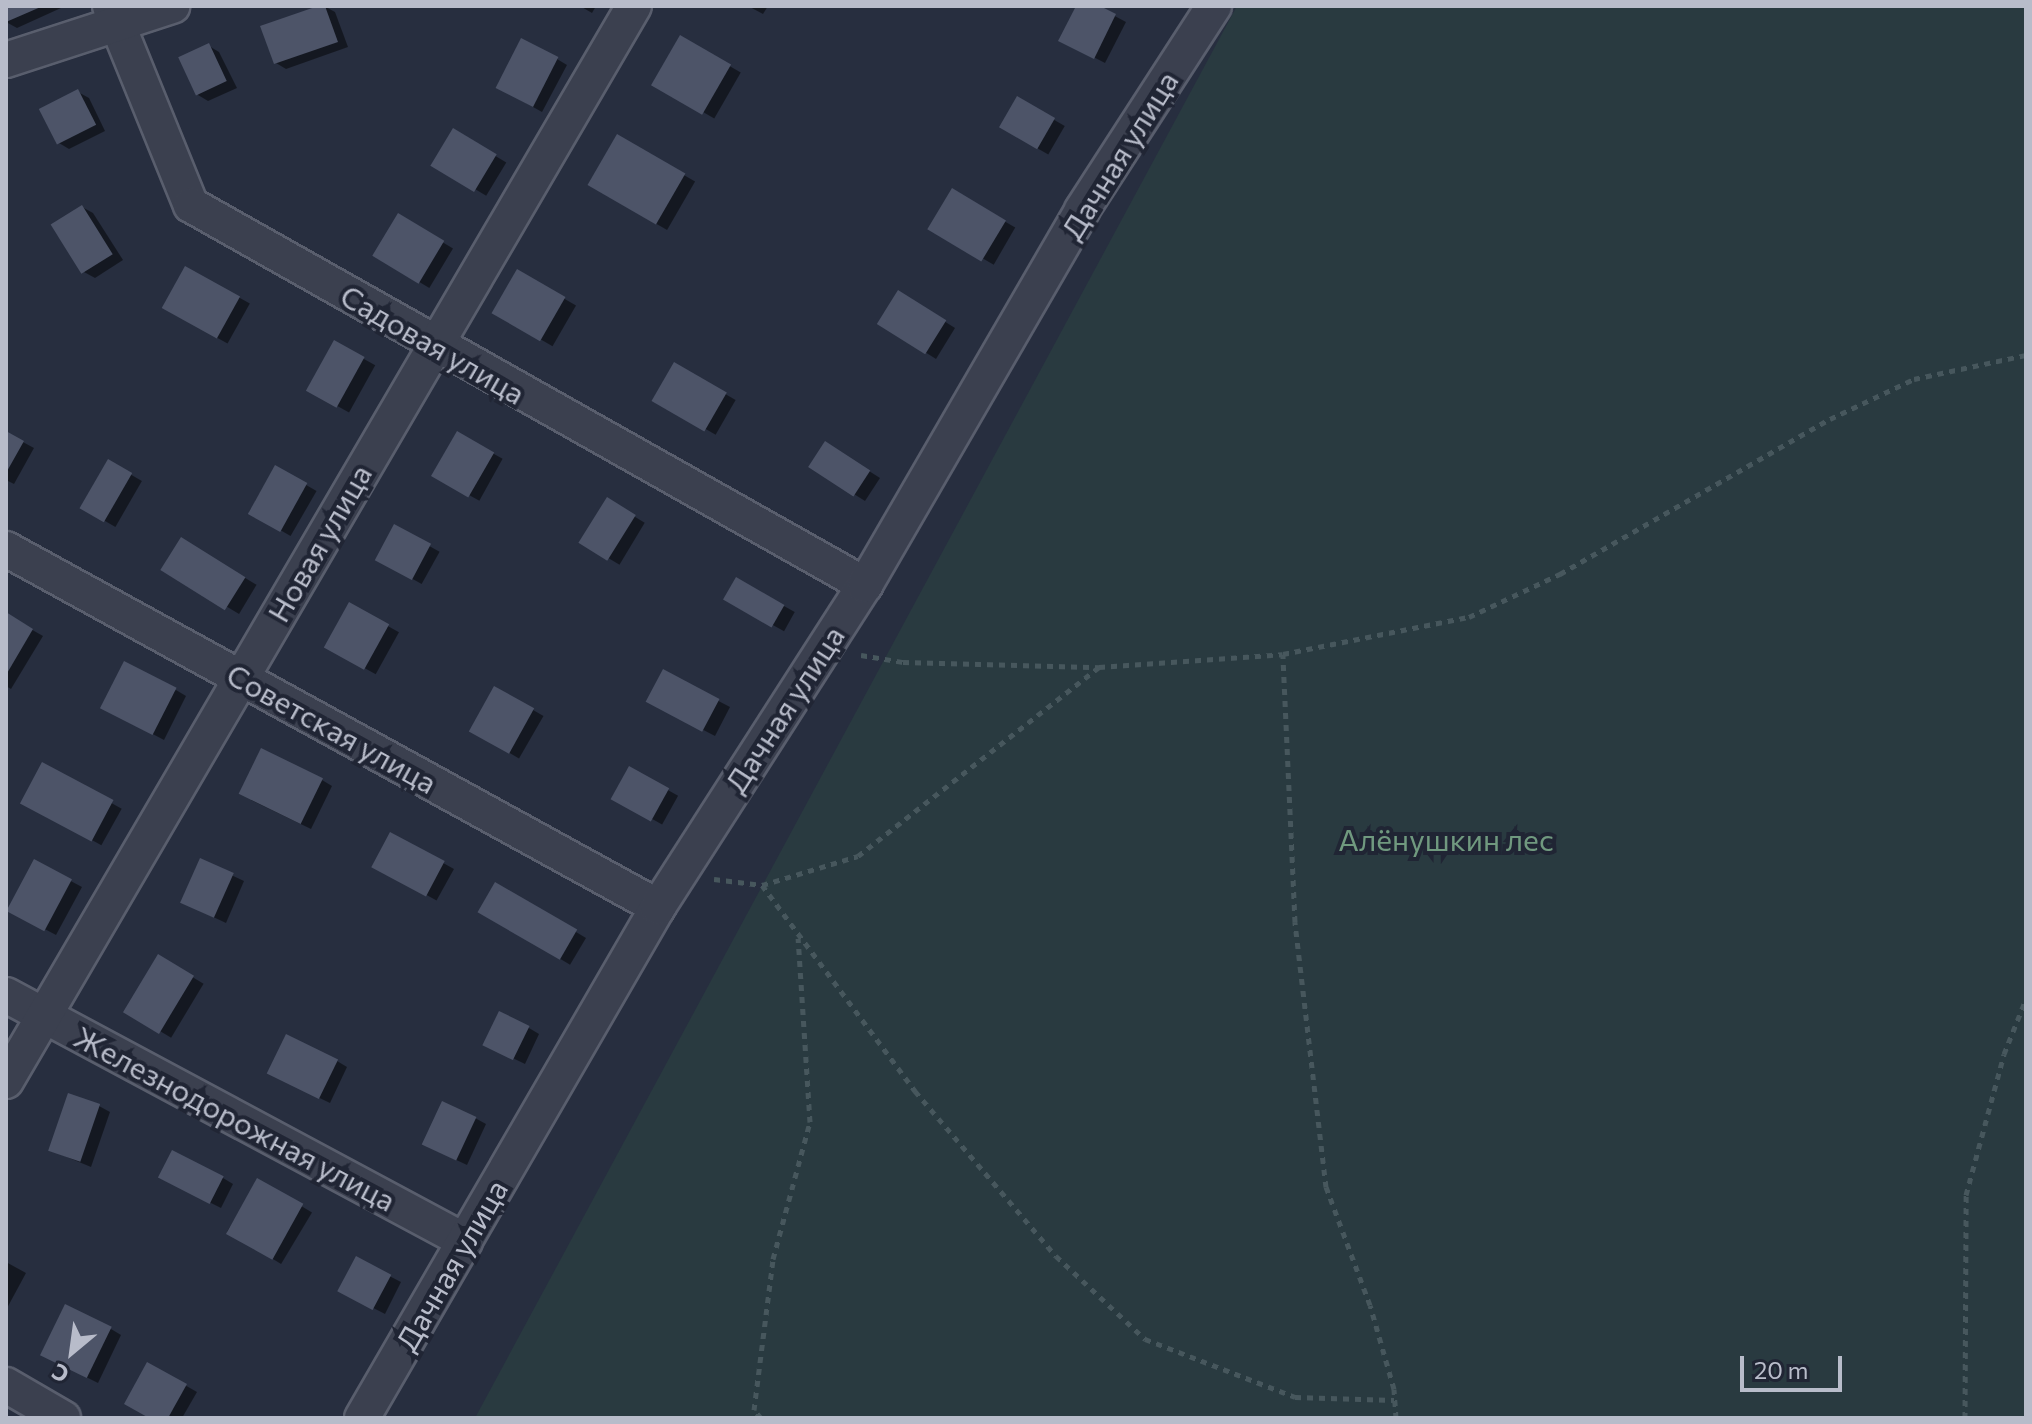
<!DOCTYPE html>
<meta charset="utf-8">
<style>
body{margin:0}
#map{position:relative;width:2032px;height:1424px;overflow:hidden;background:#272e3f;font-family:Commissioner,sans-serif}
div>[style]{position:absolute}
.green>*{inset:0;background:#293a40}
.shadow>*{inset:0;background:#0007;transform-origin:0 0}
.building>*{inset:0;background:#4d5468;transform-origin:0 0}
.path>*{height:5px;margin-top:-2.5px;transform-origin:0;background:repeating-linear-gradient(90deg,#47575d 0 6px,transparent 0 12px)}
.roads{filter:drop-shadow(2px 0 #595e6d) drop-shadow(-2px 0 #595e6d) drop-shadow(0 2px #595e6d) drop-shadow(0 -2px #595e6d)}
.street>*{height:34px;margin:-17px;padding:0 17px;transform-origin:17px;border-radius:17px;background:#3b404f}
span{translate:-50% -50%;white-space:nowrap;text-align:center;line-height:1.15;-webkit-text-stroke:8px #202534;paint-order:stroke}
.street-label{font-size:30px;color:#b8bcca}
.park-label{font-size:30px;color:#70997f}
.frame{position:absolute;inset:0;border:8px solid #b8bcca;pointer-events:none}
.north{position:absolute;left:32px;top:1312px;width:80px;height:80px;-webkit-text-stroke:6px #202534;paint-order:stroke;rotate:209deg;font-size:22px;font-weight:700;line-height:32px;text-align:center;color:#b8bcca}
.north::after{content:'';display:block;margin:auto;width:28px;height:36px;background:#b8bcca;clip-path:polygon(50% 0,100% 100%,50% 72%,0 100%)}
.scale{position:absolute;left:1740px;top:1356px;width:102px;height:36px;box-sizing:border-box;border:4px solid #b8bcca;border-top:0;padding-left:10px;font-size:24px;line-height:28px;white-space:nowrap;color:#b8bcca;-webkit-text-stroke:6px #202534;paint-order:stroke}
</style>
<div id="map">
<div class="green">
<i style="clip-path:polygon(1237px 6px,2026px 6px,2026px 1418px,475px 1418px)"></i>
</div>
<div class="shadow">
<i style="clip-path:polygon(6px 6px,59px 6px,61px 8px,17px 28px,6px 22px)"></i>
<i style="clip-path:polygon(324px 6px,335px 12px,348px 47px,286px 69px,276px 63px)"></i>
<i style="clip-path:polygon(580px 6px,596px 6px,592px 13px)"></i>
<i style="clip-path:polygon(748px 6px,768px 6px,763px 14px)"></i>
<i style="clip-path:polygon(1078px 6px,1096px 6px,1126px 22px,1105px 63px,1072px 46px)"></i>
<i style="left:681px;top:38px;width:69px;height:53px;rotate:30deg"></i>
<i style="clip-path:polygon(209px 46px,219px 52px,237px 88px,208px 101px,198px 95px)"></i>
<i style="clip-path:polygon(557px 59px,567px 65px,542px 112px,497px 87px)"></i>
<i style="clip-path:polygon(78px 92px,89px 98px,105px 131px,69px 149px,59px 143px)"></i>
<i style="left:1018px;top:99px;width:54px;height:33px;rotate:30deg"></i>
<i style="left:454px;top:131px;width:61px;height:39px;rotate:31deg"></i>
<i style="left:618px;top:137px;width:89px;height:56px;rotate:30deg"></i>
<i style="left:952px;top:191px;width:73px;height:43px;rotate:30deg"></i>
<i style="clip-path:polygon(82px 207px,93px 213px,123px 260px,95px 278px,84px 272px)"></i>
<i style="left:399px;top:216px;width:63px;height:46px;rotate:31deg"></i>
<i style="left:186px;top:268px;width:73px;height:46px;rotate:29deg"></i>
<i style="left:518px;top:272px;width:67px;height:47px;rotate:30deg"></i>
<i style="clip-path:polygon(909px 299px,955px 328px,936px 359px,879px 323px)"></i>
<i style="left:335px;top:343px;width:46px;height:54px;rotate:29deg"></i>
<i style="left:675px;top:365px;width:70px;height:40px;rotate:30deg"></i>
<i style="clip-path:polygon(6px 433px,34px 448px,14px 484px,6px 480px)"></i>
<i style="left:458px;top:434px;width:51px;height:48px;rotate:29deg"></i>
<i style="clip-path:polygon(836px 450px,880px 478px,865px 501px,811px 467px)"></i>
<i style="left:109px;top:462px;width:38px;height:53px;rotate:30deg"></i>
<i style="left:275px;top:467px;width:48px;height:52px;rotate:30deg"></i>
<i style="left:607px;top:500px;width:44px;height:49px;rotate:31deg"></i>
<i style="left:395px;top:527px;width:51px;height:37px;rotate:29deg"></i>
<i style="left:182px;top:540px;width:87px;height:34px;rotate:31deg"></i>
<i style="left:737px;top:580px;width:66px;height:22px;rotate:29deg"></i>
<i style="left:350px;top:605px;width:56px;height:48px;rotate:29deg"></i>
<i style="clip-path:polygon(6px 615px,43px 636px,11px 689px,6px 686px)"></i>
<i style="clip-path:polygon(663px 672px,730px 707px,715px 736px,659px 707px)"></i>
<i style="left:495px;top:688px;width:56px;height:49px;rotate:30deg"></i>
<i style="clip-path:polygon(176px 690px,186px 696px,164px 740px,113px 713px)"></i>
<i style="left:43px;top:765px;width:90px;height:42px;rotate:29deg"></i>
<i style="left:630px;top:769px;width:55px;height:33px;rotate:29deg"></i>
<i style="clip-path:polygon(322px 780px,332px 786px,311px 829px,251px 800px)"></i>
<i style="left:391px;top:834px;width:72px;height:36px;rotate:29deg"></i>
<i style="clip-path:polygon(201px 861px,244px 881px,226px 923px,194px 908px)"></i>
<i style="clip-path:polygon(35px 862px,82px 887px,56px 935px,20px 916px)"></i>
<i style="left:496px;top:884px;width:105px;height:31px;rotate:31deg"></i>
<i style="left:159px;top:957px;width:52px;height:63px;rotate:31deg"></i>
<i style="clip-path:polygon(529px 1028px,539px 1034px,525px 1064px,496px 1050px)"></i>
<i style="clip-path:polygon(337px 1061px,347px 1067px,330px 1103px,280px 1079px)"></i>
<i style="clip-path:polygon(99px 1106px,110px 1112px,91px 1167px,50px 1150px)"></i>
<i style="clip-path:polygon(475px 1118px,486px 1124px,467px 1165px,435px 1150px)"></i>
<i style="clip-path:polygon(223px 1178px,233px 1184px,221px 1208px,171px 1183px)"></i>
<i style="left:258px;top:1180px;width:63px;height:60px;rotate:31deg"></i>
<i style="clip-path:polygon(356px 1259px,401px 1282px,385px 1314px,350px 1296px)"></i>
<i style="clip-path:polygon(6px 1262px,26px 1273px,6px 1310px)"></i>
<i style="clip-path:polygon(111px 1329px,121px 1335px,98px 1383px,54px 1361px)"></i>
<i style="clip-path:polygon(148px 1364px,197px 1392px,182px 1418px,153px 1418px)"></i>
</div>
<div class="building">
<i style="clip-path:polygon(6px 6px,43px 6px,6px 22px)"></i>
<i style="clip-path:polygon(318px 6px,325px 6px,338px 42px,274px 64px,260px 26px)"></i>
<i style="clip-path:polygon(1076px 6px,1100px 6px,1116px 14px,1094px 59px,1058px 41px)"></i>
<i style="left:680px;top:35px;width:59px;height:58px;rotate:30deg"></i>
<i style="left:521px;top:38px;width:42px;height:56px;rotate:27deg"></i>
<i style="left:209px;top:43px;width:42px;height:34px;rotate:65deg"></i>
<i style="left:78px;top:89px;width:40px;height:44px;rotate:63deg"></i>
<i style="left:1017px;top:96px;width:44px;height:36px;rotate:30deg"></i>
<i style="left:453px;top:128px;width:51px;height:44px;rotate:31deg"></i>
<i style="left:617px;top:134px;width:79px;height:59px;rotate:30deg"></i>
<i style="left:952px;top:188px;width:63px;height:48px;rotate:31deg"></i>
<i style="left:82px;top:205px;width:58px;height:37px;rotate:58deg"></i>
<i style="left:398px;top:213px;width:54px;height:50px;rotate:31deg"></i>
<i style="left:185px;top:266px;width:63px;height:48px;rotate:29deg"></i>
<i style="left:517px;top:269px;width:56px;height:51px;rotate:30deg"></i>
<i style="left:898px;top:290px;width:57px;height:40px;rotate:32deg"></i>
<i style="left:334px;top:340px;width:35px;height:58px;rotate:29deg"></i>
<i style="left:674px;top:362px;width:61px;height:45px;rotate:30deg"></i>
<i style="clip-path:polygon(6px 431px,24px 441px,6px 473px)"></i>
<i style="left:457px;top:431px;width:43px;height:52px;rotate:30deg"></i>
<i style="left:825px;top:441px;width:54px;height:31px;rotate:33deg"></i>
<i style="left:108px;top:459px;width:28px;height:57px;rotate:30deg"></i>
<i style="left:275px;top:465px;width:37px;height:56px;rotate:29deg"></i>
<i style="left:607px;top:497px;width:34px;height:54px;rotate:32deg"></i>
<i style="left:394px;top:524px;width:42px;height:41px;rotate:28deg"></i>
<i style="left:181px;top:537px;width:76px;height:39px;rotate:32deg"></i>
<i style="left:736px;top:577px;width:56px;height:26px;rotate:30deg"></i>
<i style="left:349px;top:602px;width:46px;height:52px;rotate:29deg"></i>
<i style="clip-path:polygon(6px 612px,33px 629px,6px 675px)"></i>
<i style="left:124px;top:661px;width:59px;height:53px;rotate:27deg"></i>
<i style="left:663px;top:669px;width:64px;height:37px;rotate:28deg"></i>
<i style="left:494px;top:686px;width:46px;height:52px;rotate:29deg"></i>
<i style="left:261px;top:748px;width:69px;height:51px;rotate:26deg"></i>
<i style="left:42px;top:762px;width:81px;height:47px;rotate:28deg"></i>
<i style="left:629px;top:766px;width:46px;height:38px;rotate:29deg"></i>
<i style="left:390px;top:832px;width:62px;height:40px;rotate:28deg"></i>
<i style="left:200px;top:858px;width:37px;height:49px;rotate:24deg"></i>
<i style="left:34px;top:859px;width:43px;height:59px;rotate:28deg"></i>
<i style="left:495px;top:882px;width:95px;height:35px;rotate:30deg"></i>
<i style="left:158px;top:954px;width:42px;height:68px;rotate:31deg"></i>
<i style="left:499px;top:1011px;width:34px;height:38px;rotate:26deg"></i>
<i style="left:286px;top:1034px;width:58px;height:44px;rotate:26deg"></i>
<i style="left:68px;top:1093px;width:34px;height:61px;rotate:19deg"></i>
<i style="left:442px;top:1101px;width:38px;height:48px;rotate:25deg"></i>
<i style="left:172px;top:1150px;width:58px;height:31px;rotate:27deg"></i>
<i style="left:257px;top:1178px;width:53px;height:64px;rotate:29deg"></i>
<i style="left:356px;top:1256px;width:40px;height:40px;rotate:28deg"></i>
<i style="left:65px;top:1304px;width:52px;height:57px;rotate:26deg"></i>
<i style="clip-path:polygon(147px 1362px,187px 1384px,168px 1418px,149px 1418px,124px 1404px)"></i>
</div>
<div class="path">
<i style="left:861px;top:655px;width:43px;rotate:9.5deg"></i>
<i style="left:903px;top:662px;width:196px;rotate:1.5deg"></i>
<i style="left:1099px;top:667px;width:184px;rotate:-4deg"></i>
<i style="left:714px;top:879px;width:48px;rotate:7.1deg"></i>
<i style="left:762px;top:885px;width:100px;rotate:-16.8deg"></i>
<i style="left:858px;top:856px;width:306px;rotate:-38.1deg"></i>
<i style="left:762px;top:885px;width:257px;rotate:53.4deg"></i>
<i style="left:915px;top:1091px;width:217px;rotate:49.5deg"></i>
<i style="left:1056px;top:1256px;width:122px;rotate:43deg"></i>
<i style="left:1145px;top:1339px;width:161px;rotate:21.1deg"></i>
<i style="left:1295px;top:1397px;width:99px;rotate:1.7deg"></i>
<i style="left:761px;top:1418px;width:11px;rotate:-131deg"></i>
<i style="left:754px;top:1410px;width:152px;rotate:-82.8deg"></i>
<i style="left:773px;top:1259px;width:142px;rotate:-74.9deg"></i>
<i style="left:810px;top:1122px;width:184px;rotate:-93.7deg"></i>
<i style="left:1396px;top:1418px;width:29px;rotate:-94deg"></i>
<i style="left:1394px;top:1389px;width:87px;rotate:-105.9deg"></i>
<i style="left:1370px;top:1305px;width:126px;rotate:-110.4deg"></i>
<i style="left:1326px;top:1187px;width:267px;rotate:-96.7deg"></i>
<i style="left:1295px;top:922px;width:268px;rotate:-92.6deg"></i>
<i style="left:1283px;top:654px;width:190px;rotate:-11.3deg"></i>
<i style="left:1469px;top:617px;width:101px;rotate:-25.3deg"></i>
<i style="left:1560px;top:574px;width:311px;rotate:-29.9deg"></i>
<i style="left:1830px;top:419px;width:93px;rotate:-25.5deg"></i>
<i style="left:1914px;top:379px;width:115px;rotate:-12.1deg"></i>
<i style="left:1965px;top:1418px;width:223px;rotate:-89.7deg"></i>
<i style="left:1966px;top:1195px;width:146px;rotate:-74.9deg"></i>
<i style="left:2004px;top:1054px;width:59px;rotate:-68.2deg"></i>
</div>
<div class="roads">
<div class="street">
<i style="left:110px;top:6px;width:215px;rotate:67.9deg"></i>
<i style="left:191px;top:205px;width:774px;rotate:29.41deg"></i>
<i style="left:6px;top:60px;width:175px;rotate:-18deg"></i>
<i style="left:6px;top:549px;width:744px;rotate:28.77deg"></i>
<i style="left:6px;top:995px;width:521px;rotate:28.19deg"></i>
<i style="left:6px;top:1081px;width:1245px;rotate:-59.71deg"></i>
<i style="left:6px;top:1385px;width:66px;rotate:30.1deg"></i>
<i style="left:362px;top:1418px;width:591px;rotate:-59.92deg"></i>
<i style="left:658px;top:907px;width:383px;rotate:-57.3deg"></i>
<i style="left:865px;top:585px;width:433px;rotate:-59.9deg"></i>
<i style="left:1082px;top:210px;width:243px;rotate:-57.1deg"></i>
</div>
</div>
<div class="street-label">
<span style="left:1119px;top:155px;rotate:-58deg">Дачная улица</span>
<span style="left:433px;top:344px;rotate:30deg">Садовая улица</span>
<span style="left:319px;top:543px;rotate:-60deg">Новая улица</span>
<span style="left:784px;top:709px;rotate:-57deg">Дачная улица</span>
<span style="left:332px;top:728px;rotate:29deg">Советская улица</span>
<span style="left:235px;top:1118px;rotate:28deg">Железнодорожная улица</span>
<span style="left:451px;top:1265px;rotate:-60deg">Дачная улица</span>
</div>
<div class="park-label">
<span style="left:1446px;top:839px">Алёнушкин лес</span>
</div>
<div class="frame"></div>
<div class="north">С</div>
<div class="scale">20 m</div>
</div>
